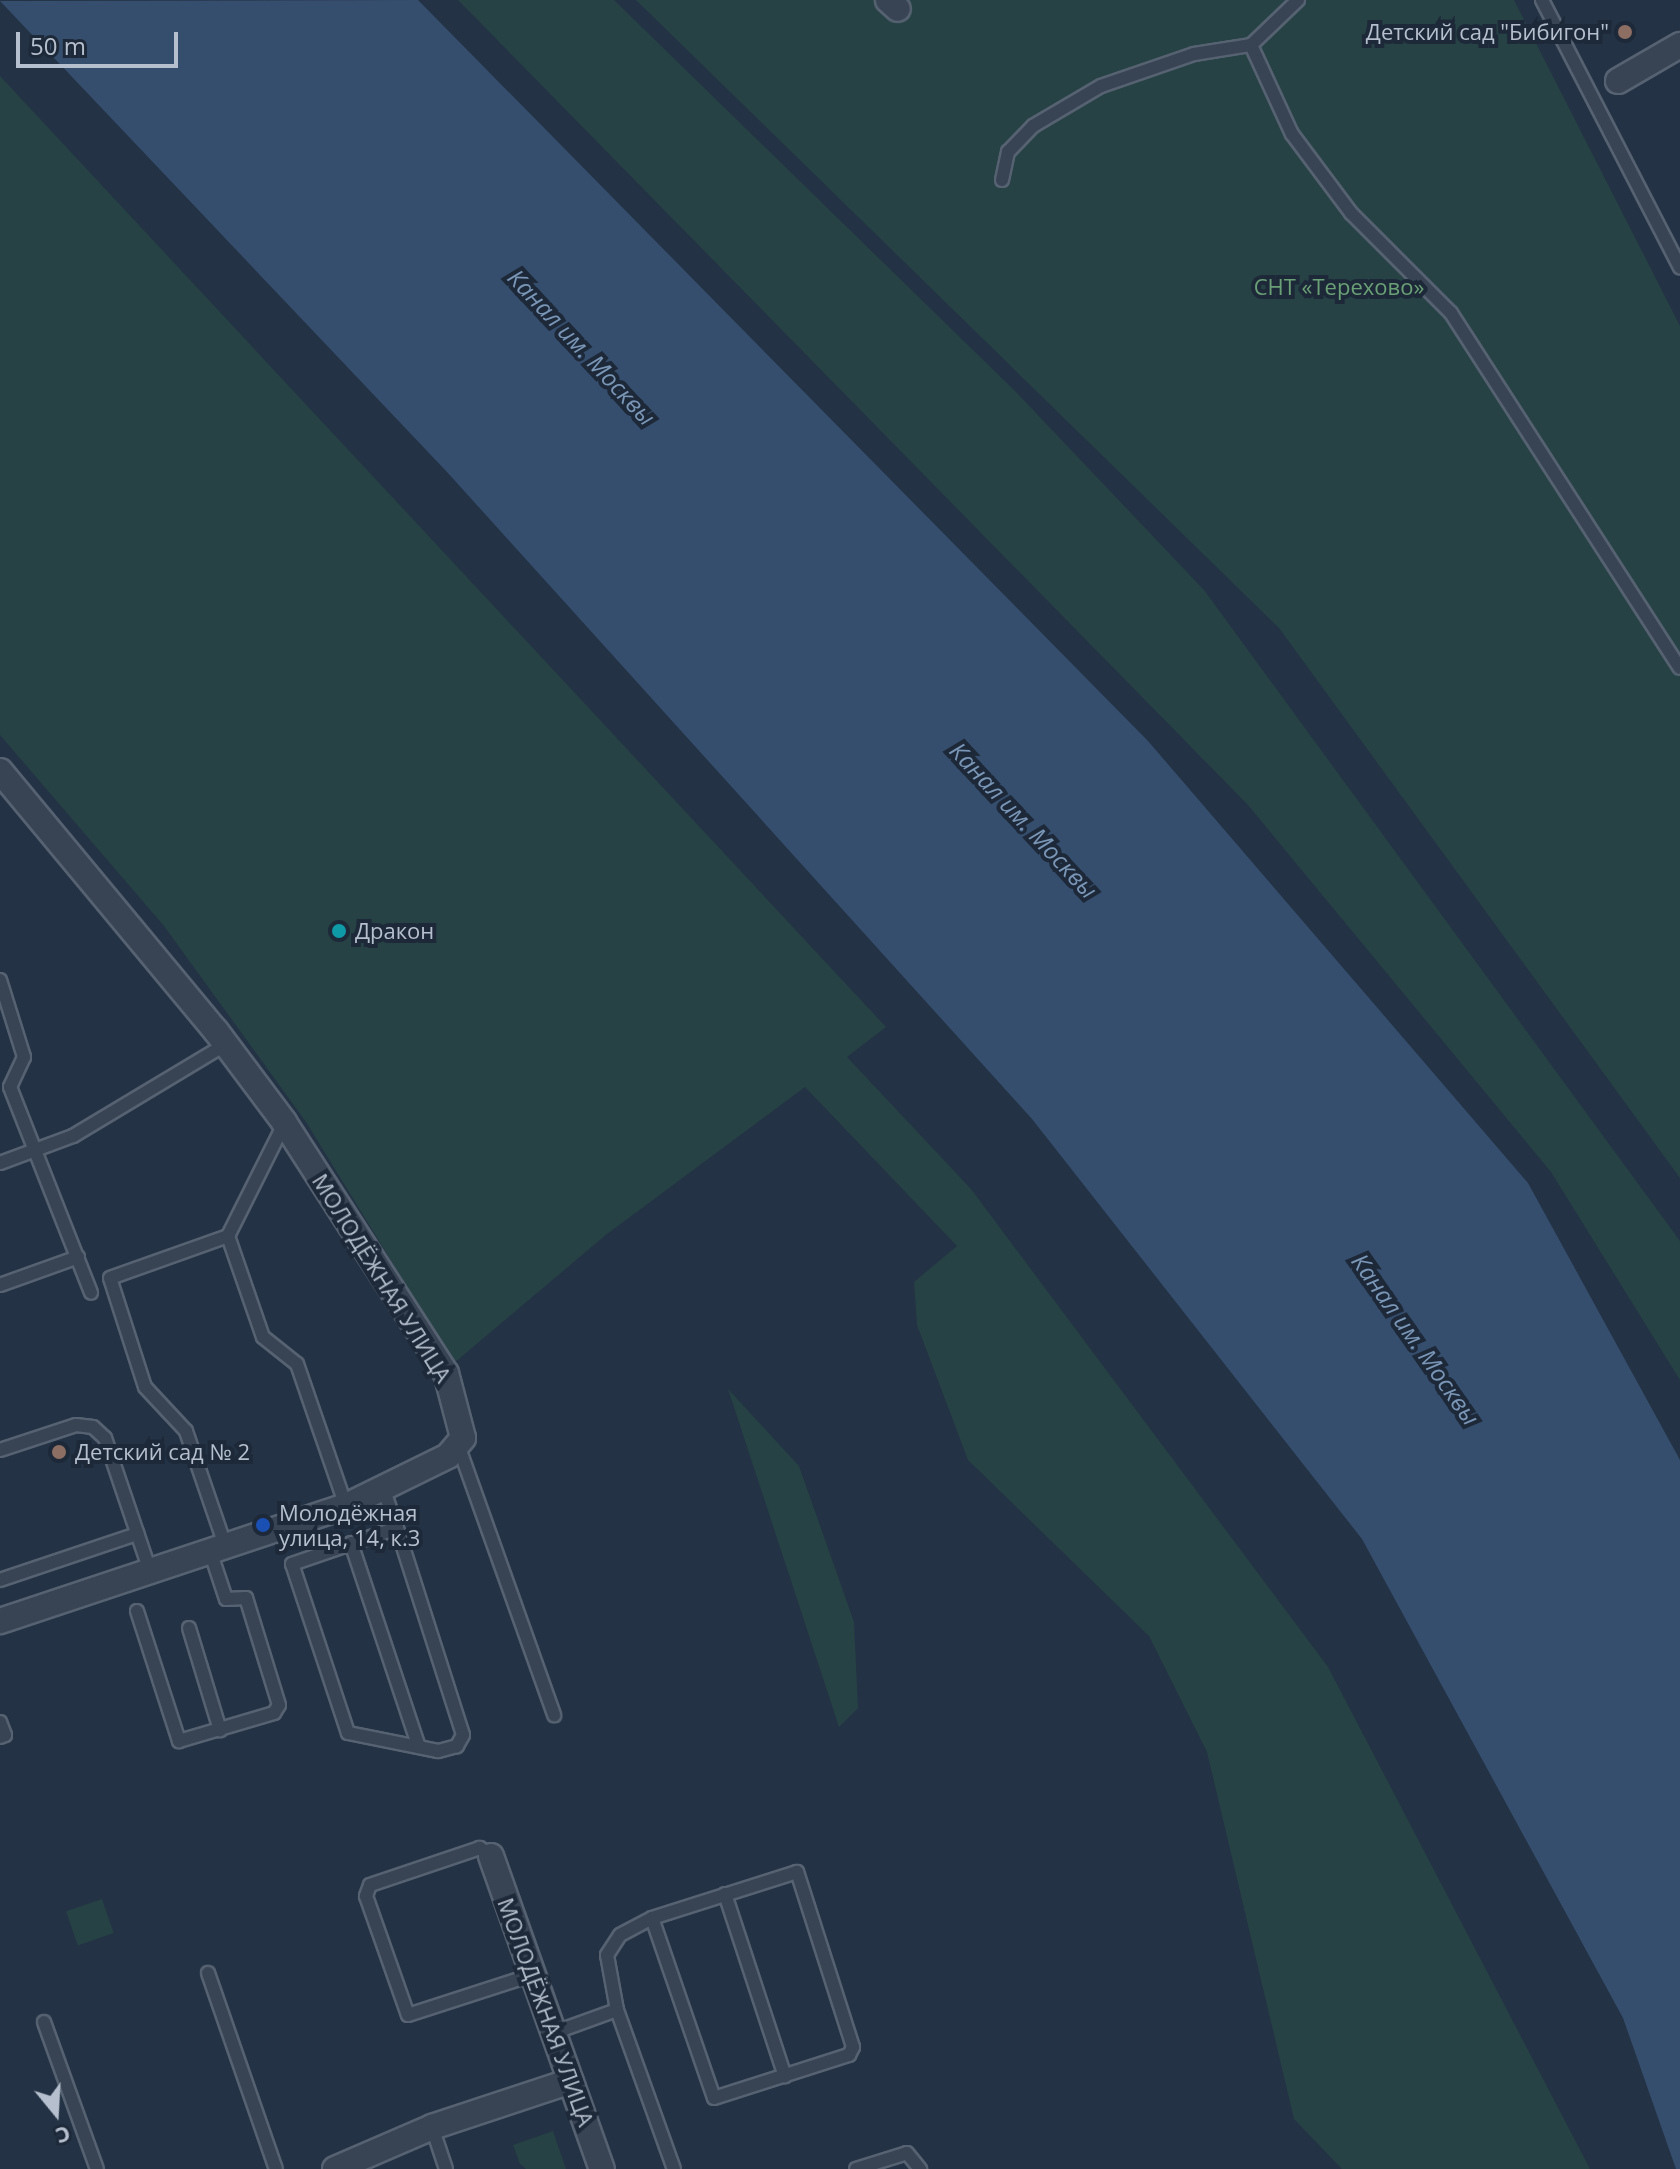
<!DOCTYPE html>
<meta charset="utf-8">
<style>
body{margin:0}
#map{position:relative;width:1680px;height:2169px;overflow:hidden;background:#233244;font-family:"Open Sans",sans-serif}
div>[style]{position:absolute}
.green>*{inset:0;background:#264245;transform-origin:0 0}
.water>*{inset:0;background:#364e6d}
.roads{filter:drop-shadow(2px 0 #566271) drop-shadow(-2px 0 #566271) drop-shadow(0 2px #566271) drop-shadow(0 -2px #566271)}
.lane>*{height:12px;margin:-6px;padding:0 6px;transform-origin:6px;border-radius:6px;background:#384453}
.street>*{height:24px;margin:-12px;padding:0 12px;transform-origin:12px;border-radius:12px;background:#384453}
.dots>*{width:22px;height:22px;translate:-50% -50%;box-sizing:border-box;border:4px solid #1d2939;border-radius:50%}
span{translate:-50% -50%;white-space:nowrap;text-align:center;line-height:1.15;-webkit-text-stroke:8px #1d2939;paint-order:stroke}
.poi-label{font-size:22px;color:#b5bfcd}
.right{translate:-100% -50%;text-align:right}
.left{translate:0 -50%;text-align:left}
.park-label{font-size:22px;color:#6aa075}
.street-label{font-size:22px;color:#b5bfcd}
.water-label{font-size:24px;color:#7a96b7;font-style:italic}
.north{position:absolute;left:16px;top:2073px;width:80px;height:80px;-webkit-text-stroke:6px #1d2939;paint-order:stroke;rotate:162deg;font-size:22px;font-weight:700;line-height:32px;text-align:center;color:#b5bfcd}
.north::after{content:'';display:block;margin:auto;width:28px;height:36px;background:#b5bfcd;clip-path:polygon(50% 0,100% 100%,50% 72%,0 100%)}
.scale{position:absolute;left:16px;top:32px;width:162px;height:36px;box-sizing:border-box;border:4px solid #b5bfcd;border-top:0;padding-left:10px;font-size:24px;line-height:28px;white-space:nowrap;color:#b5bfcd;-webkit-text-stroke:6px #1d2939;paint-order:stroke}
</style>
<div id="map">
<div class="green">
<i style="clip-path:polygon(458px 0,614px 0,1015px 391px,1204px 590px,1680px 1241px,1680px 1380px,1551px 1172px,1248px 805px)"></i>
<i style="clip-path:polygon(636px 0,1514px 0,1680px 326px,1680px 1178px,1279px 628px)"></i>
<i style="clip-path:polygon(0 76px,886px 1027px,847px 1057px,971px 1189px,1328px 1667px,1590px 2169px,1342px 2169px,1294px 2119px,1207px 1752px,1149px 1636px,968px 1460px,917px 1325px,914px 1282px,957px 1246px,805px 1087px,607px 1234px,454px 1363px,306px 1122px,164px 926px,0 735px)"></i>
<i style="clip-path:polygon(728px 1389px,799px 1466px,854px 1622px,858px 1708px,839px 1727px)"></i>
<i style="left:102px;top:1899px;width:36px;height:38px;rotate:71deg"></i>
<i style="clip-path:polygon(553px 2131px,566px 2169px,526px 2169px,520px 2164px,513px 2145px)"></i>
</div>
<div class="water">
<i style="clip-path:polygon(418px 0,1148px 741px,1528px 1183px,1680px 1460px,1680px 2169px,1676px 2169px,1623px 2018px,1362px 1539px,1032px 1119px,447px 472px,0 1px)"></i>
</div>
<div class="roads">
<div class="lane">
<i style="left:1298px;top:0;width:65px;rotate:136.2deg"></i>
<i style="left:1251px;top:45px;width:98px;rotate:65.3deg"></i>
<i style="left:1292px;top:134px;width:99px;rotate:53.2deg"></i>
<i style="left:1351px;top:213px;width:141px;rotate:45deg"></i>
<i style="left:1451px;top:313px;width:422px;rotate:57.2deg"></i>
<i style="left:1542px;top:0;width:301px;rotate:62.7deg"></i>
<i style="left:1002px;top:180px;width:29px;rotate:-78deg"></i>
<i style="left:1008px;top:152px;width:36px;rotate:-46deg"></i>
<i style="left:1033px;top:126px;width:79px;rotate:-30.5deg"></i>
<i style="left:1101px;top:86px;width:98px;rotate:-19deg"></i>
<i style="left:1194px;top:54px;width:58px;rotate:-9deg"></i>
<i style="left:0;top:980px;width:81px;rotate:72.7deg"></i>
<i style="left:24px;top:1057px;width:33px;rotate:115deg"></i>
<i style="left:10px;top:1087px;width:221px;rotate:68.5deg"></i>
<i style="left:0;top:1163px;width:78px;rotate:-20.3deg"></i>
<i style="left:73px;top:1136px;width:179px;rotate:-31deg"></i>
<i style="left:228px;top:1236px;width:125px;rotate:-63.4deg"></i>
<i style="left:0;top:1285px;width:83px;rotate:-19.7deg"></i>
<i style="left:458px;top:1445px;width:287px;rotate:70.4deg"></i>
<i style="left:0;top:1450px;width:80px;rotate:-18.2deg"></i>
<i style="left:76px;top:1425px;width:17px;rotate:7deg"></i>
<i style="left:93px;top:1427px;width:16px;rotate:43deg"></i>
<i style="left:105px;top:1438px;width:140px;rotate:71.3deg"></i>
<i style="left:383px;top:1488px;width:42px;rotate:70.7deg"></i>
<i style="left:397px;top:1528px;width:217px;rotate:72.3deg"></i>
<i style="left:463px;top:1735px;width:13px;rotate:119deg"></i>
<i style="left:457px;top:1746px;width:20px;rotate:165deg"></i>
<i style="left:438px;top:1751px;width:92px;rotate:-168.7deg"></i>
<i style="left:348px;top:1733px;width:178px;rotate:-108.3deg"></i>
<i style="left:292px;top:1564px;width:111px;rotate:-18.9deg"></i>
<i style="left:351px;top:1543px;width:215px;rotate:71.6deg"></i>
<i style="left:226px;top:1548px;width:124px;rotate:-108.9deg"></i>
<i style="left:186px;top:1431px;width:60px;rotate:-133deg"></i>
<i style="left:145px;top:1387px;width:114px;rotate:-107.8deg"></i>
<i style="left:110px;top:1278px;width:125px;rotate:-19.6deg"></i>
<i style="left:228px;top:1236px;width:107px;rotate:70.9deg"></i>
<i style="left:263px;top:1337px;width:43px;rotate:38.5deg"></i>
<i style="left:297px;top:1364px;width:150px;rotate:71deg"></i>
<i style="left:0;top:1580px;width:145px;rotate:-18.6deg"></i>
<i style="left:137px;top:1611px;width:137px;rotate:72.1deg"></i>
<i style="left:179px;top:1741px;width:99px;rotate:-16.4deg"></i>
<i style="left:274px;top:1713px;width:9px;rotate:-58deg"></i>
<i style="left:279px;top:1705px;width:112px;rotate:-107.1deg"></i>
<i style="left:246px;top:1598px;width:20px;rotate:177deg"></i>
<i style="left:226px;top:1599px;width:47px;rotate:-108.4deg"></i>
<i style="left:189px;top:1628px;width:107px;rotate:73.1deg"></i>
<i style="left:0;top:1722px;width:14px;rotate:69deg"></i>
<i style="left:5px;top:1735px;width:5px;rotate:158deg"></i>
<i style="left:491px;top:1856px;width:14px;rotate:-144deg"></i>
<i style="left:480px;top:1848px;width:116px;rotate:161.4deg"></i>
<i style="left:370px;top:1885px;width:12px;rotate:110deg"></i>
<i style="left:366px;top:1896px;width:126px;rotate:70.6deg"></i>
<i style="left:408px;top:2015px;width:130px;rotate:-17.9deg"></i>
<i style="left:725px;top:1894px;width:192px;rotate:71.8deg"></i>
<i style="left:652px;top:1918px;width:190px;rotate:71deg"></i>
<i style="left:714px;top:2098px;width:142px;rotate:-17.7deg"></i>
<i style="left:849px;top:2055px;width:9px;rotate:-63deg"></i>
<i style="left:853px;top:2047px;width:184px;rotate:-107.7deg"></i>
<i style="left:797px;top:1872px;width:152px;rotate:162.4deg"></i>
<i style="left:652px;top:1918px;width:36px;rotate:152deg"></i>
<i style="left:620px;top:1935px;width:24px;rotate:123deg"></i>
<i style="left:607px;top:1955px;width:56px;rotate:79.7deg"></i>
<i style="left:617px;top:2010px;width:169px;rotate:70.3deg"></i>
<i style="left:208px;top:1973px;width:207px;rotate:70.9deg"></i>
<i style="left:44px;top:2022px;width:156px;rotate:70.2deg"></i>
<i style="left:553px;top:2033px;width:68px;rotate:-19.8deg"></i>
<i style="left:432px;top:2127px;width:44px;rotate:71.6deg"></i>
<i style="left:856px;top:2169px;width:53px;rotate:-17.4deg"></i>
<i style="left:907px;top:2153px;width:21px;rotate:51deg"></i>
</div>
<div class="street">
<i style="left:888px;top:0;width:13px;rotate:42deg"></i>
<i style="left:1618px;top:81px;width:72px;rotate:-30.1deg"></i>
<i style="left:0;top:771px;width:338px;rotate:50.3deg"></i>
<i style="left:216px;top:1031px;width:114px;rotate:53.2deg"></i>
<i style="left:284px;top:1122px;width:299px;rotate:57.2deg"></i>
<i style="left:446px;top:1373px;width:67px;rotate:75.3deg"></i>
<i style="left:463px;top:1438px;width:23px;rotate:130deg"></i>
<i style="left:448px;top:1456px;width:114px;rotate:153.9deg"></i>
<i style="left:346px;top:1506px;width:365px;rotate:161.6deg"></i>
<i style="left:491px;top:1856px;width:332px;rotate:70.5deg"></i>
<i style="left:335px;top:2169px;width:106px;rotate:-23.4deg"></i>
<i style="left:432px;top:2127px;width:146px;rotate:-18.3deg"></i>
</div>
</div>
<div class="dots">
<i style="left:1625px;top:32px;background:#8d6e63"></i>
<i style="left:339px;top:931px;background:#0f9aa8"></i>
<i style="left:59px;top:1452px;background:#8d6e63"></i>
<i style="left:263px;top:1525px;background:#1a4fb4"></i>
</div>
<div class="poi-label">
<span class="right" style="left:1609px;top:32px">Детский сад "Бибигон"</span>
<span class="left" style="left:355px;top:931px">Дракон</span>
<span class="left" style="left:75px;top:1452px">Детский сад № 2</span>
<span class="left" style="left:279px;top:1525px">Молодёжная<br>улица, 14, к.3</span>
</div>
<div class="park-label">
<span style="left:1339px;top:287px">СНТ «Терехово»</span>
</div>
<div class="street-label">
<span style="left:382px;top:1278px;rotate:58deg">МОЛОДЁЖНАЯ УЛИЦА</span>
<span style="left:546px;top:2012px;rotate:70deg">МОЛОДЁЖНАЯ УЛИЦА</span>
</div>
<div class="water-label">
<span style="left:582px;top:347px;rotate:47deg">Канал им. Москвы</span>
<span style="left:1024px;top:820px;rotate:47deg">Канал им. Москвы</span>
<span style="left:1416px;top:1339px;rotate:55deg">Канал им. Москвы</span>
</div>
<div class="north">С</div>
<div class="scale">50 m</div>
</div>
